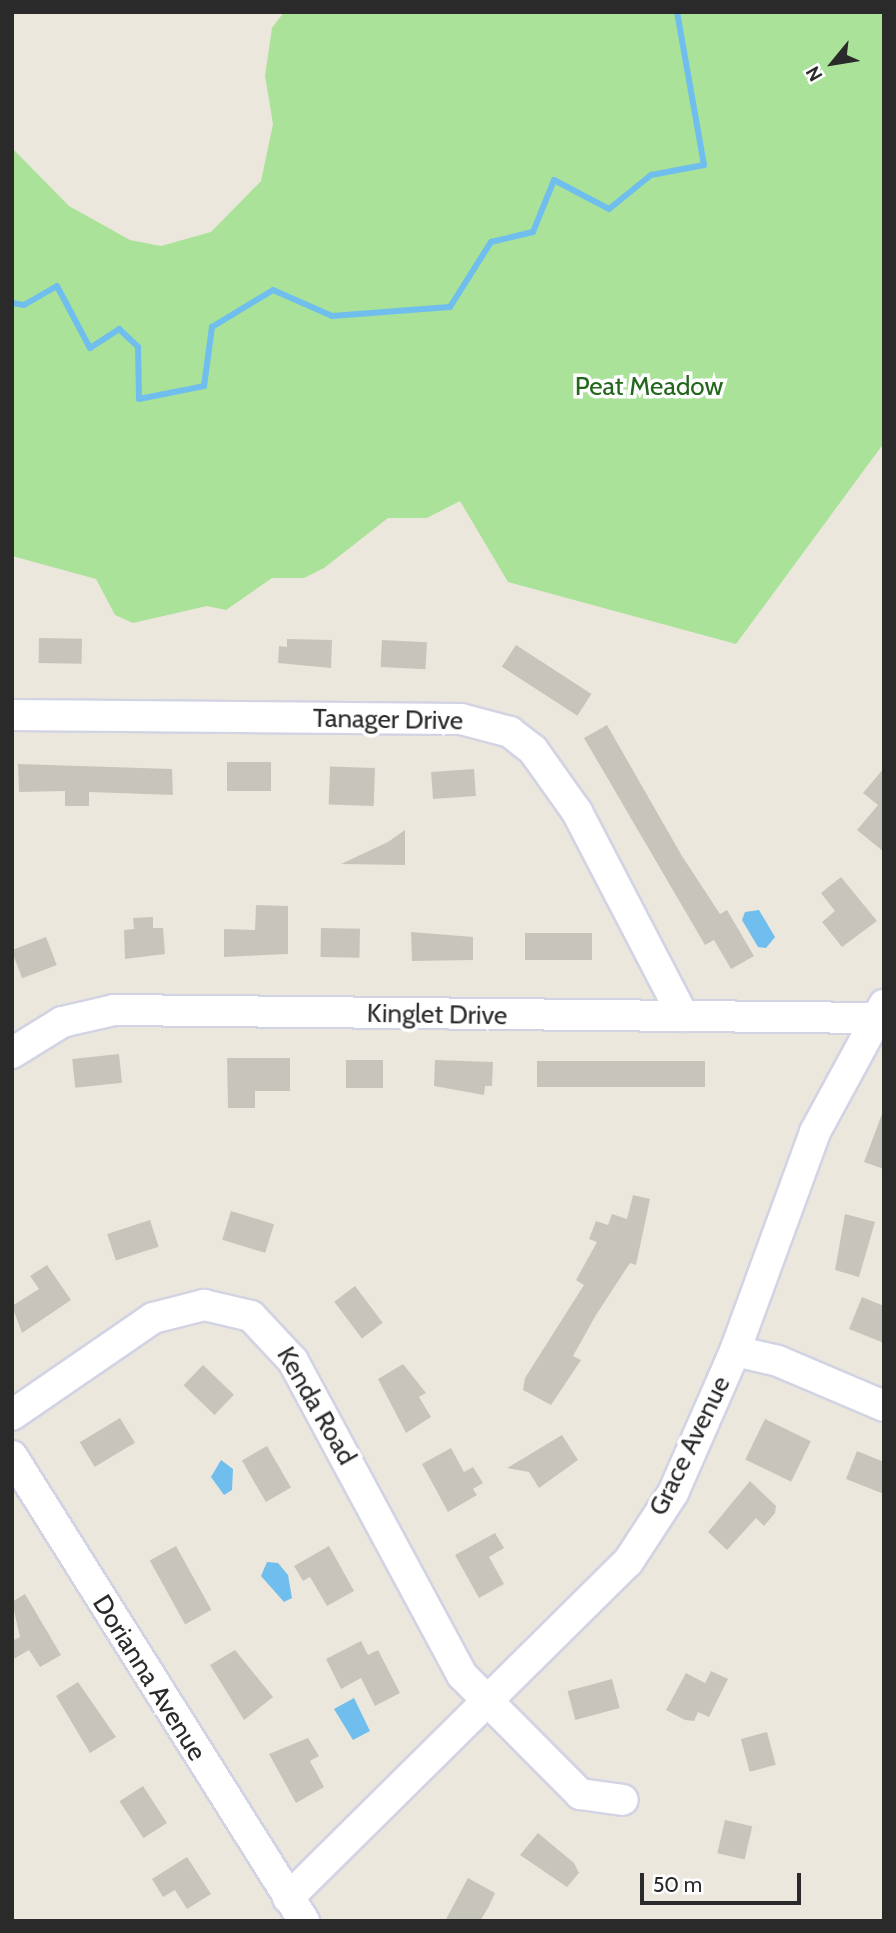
<!DOCTYPE html>
<style>
body{margin:0}
#map{position:relative;width:896px;height:1933px;overflow:hidden;background:#ece7dc;font-family:Cabin,sans-serif}
div>[style]{position:absolute}
.green>*{inset:0;background:#aae299}
.water>*{inset:0;background:#70beed}
.stream>*{height:6px;margin:-3px;padding:0 3px;transform-origin:3px;border-radius:3px;background:#70beed}
.building>*{inset:0;background:#c7c5bb;transform-origin:0 0}
.roads{filter:drop-shadow(2px 0 #d2d3e3) drop-shadow(-2px 0 #d2d3e3) drop-shadow(0 2px #d2d3e3) drop-shadow(0 -2px #d2d3e3)}
.minor>*{height:30px;margin:-15px;padding:0 15px;transform-origin:15px;border-radius:15px;background:#fff}
span{translate:-50% -50%;white-space:nowrap;text-align:center;line-height:1.15;-webkit-text-stroke:7px #fff;paint-order:stroke}
.park-label{font-size:26px;color:#22671b}
.street-label{font-size:26px;color:#2a2a2a}
.frame{position:absolute;inset:0;border:14px solid #2a2a2a;pointer-events:none}
.north{position:absolute;left:798px;top:28px;width:70px;height:70px;-webkit-text-stroke:5px #fff;paint-order:stroke;rotate:240deg;font-size:19px;font-weight:700;line-height:28px;text-align:center;color:#2a2a2a}
.north::after{content:'';display:block;margin:auto;width:24px;height:32px;background:#2a2a2a;clip-path:polygon(50% 0,100% 100%,50% 72%,0 100%)}
.scale{position:absolute;left:640px;top:1873px;width:161px;height:32px;box-sizing:border-box;border:4px solid #2a2a2a;border-top:0;padding-left:9px;font-size:21px;line-height:24px;white-space:nowrap;color:#2a2a2a;-webkit-text-stroke:5px #fff;paint-order:stroke}
</style>
<div id="map">
<div class="green">
<i style="clip-path:polygon(284px 12px,884px 12px,884px 443px,736px 644px,508px 582px,460px 501px,427px 518px,388px 518px,324px 568px,304px 578px,272px 578px,226px 610px,207px 606px,133px 623px,115px 615px,96px 579px,12px 556px,12px 148px,69px 206px,130px 240px,161px 246px,211px 232px,261px 181px,273px 124px,265px 76px,272px 28px)"></i>
</div>
<div class="water">
<i style="clip-path:polygon(759px 910px,775px 937px,766px 948px,758px 947px,742px 920px,745px 912px)"></i>
<i style="clip-path:polygon(221px 1460px,233px 1469px,232px 1490px,224px 1495px,211px 1477px)"></i>
<i style="clip-path:polygon(267px 1562px,278px 1563px,288px 1575px,292px 1598px,284px 1602px,261px 1576px)"></i>
<i style="clip-path:polygon(354px 1698px,370px 1731px,353px 1740px,334px 1709px)"></i>
</div>
<div class="stream">
<i style="left:12px;top:303px;width:12px;rotate:9deg"></i>
<i style="left:24px;top:305px;width:38px;rotate:-30deg"></i>
<i style="left:57px;top:286px;width:70px;rotate:62deg"></i>
<i style="left:90px;top:348px;width:35px;rotate:-33deg"></i>
<i style="left:119px;top:329px;width:26px;rotate:43deg"></i>
<i style="left:138px;top:347px;width:52px;rotate:88.9deg"></i>
<i style="left:139px;top:399px;width:66px;rotate:-11.3deg"></i>
<i style="left:204px;top:386px;width:60px;rotate:-82.3deg"></i>
<i style="left:212px;top:327px;width:71px;rotate:-31.2deg"></i>
<i style="left:273px;top:290px;width:64px;rotate:23.8deg"></i>
<i style="left:332px;top:316px;width:118px;rotate:-4.4deg"></i>
<i style="left:450px;top:307px;width:77px;rotate:-57.8deg"></i>
<i style="left:491px;top:242px;width:43px;rotate:-13.4deg"></i>
<i style="left:533px;top:232px;width:56px;rotate:-68deg"></i>
<i style="left:554px;top:180px;width:62px;rotate:27.8deg"></i>
<i style="left:609px;top:209px;width:54px;rotate:-39deg"></i>
<i style="left:651px;top:175px;width:54px;rotate:-10.7deg"></i>
<i style="left:704px;top:165px;width:155px;rotate:-100deg"></i>
</div>
<div class="building">
<i style="left:39px;top:638px;width:43px;height:25px;rotate:1deg"></i>
<i style="clip-path:polygon(287px 639px,332px 640px,331px 668px,278px 663px,279px 646px,287px 647px)"></i>
<i style="left:382px;top:640px;width:45px;height:27px;rotate:3deg"></i>
<i style="left:516px;top:645px;width:90px;height:26px;rotate:33deg"></i>
<i style="clip-path:polygon(607px 725px,682px 856px,720px 914px,727px 910px,754px 956px,731px 969px,714px 940px,705px 945px,584px 738px)"></i>
<i style="left:227px;top:762px;width:44px;height:29px"></i>
<i style="clip-path:polygon(18px 764px,172px 769px,173px 795px,89px 792px,89px 806px,65px 806px,65px 791px,19px 792px)"></i>
<i style="left:375px;top:768px;width:38px;height:45px;rotate:92deg"></i>
<i style="clip-path:polygon(884px 768px,884px 852px,857px 830px,878px 805px,863px 793px)"></i>
<i style="left:474px;top:769px;width:27px;height:43px;rotate:86deg"></i>
<i style="clip-path:polygon(405px 830px,405px 865px,341px 864px,388px 842px)"></i>
<i style="clip-path:polygon(841px 877px,877px 921px,842px 947px,822px 922px,835px 911px,821px 893px)"></i>
<i style="clip-path:polygon(256px 905px,288px 906px,288px 954px,224px 957px,224px 929px,255px 930px)"></i>
<i style="clip-path:polygon(153px 917px,153px 928px,163px 928px,165px 954px,125px 959px,124px 930px,134px 929px,133px 918px)"></i>
<i style="left:321px;top:928px;width:39px;height:29px;rotate:1deg"></i>
<i style="clip-path:polygon(411px 932px,473px 937px,473px 960px,412px 961px)"></i>
<i style="left:525px;top:933px;width:67px;height:27px"></i>
<i style="left:46px;top:937px;width:30px;height:37px;rotate:69deg"></i>
<i style="left:119px;top:1054px;width:29px;height:47px;rotate:84deg"></i>
<i style="clip-path:polygon(227px 1058px,290px 1058px,290px 1091px,255px 1091px,255px 1108px,228px 1108px)"></i>
<i style="left:383px;top:1060px;width:28px;height:37px;rotate:90deg"></i>
<i style="clip-path:polygon(435px 1060px,493px 1062px,492px 1086px,485px 1086px,484px 1095px,434px 1086px)"></i>
<i style="left:537px;top:1061px;width:168px;height:26px"></i>
<i style="clip-path:polygon(882px 1114px,884px 1114px,884px 1169px,864px 1162px)"></i>
<i style="clip-path:polygon(633px 1195px,650px 1199px,636px 1265px,630px 1263px,596px 1315px,573px 1356px,581px 1360px,551px 1405px,523px 1390px,525px 1378px,584px 1285px,576px 1280px,597px 1242px,589px 1239px,596px 1221px,608px 1225px,612px 1214px,627px 1219px)"></i>
<i style="left:231px;top:1211px;width:45px;height:30px;rotate:17deg"></i>
<i style="clip-path:polygon(845px 1214px,875px 1222px,859px 1277px,835px 1270px)"></i>
<i style="left:150px;top:1220px;width:28px;height:45px;rotate:72deg"></i>
<i style="clip-path:polygon(47px 1265px,71px 1300px,22px 1333px,12px 1306px,39px 1289px,30px 1276px)"></i>
<i style="left:355px;top:1286px;width:46px;height:26px;rotate:53deg"></i>
<i style="clip-path:polygon(862px 1297px,884px 1306px,884px 1343px,849px 1329px)"></i>
<i style="clip-path:polygon(403px 1364px,426px 1393px,419px 1397px,431px 1417px,406px 1433px,378px 1379px)"></i>
<i style="left:203px;top:1365px;width:43px;height:28px;rotate:44deg"></i>
<i style="left:120px;top:1418px;width:29px;height:47px;rotate:59deg"></i>
<i style="left:765px;top:1419px;width:51px;height:45px;rotate:26deg"></i>
<i style="clip-path:polygon(562px 1435px,578px 1460px,539px 1488px,529px 1472px,507px 1468px)"></i>
<i style="left:267px;top:1446px;width:48px;height:29px;rotate:60deg"></i>
<i style="clip-path:polygon(451px 1448px,464px 1472px,473px 1467px,483px 1483px,473px 1489px,477px 1495px,448px 1512px,422px 1464px)"></i>
<i style="clip-path:polygon(857px 1451px,884px 1462px,884px 1494px,846px 1479px)"></i>
<i style="clip-path:polygon(750px 1481px,776px 1506px,775px 1513px,764px 1526px,756px 1518px,727px 1550px,708px 1532px)"></i>
<i style="clip-path:polygon(495px 1533px,504px 1548px,489px 1557px,504px 1584px,479px 1598px,455px 1555px)"></i>
<i style="left:176px;top:1546px;width:73px;height:30px;rotate:61deg"></i>
<i style="clip-path:polygon(329px 1546px,354px 1591px,327px 1606px,310px 1577px,303px 1581px,294px 1566px)"></i>
<i style="clip-path:polygon(25px 1594px,61px 1655px,40px 1667px,29px 1650px,12px 1660px,12px 1641px,20px 1637px,12px 1602px)"></i>
<i style="clip-path:polygon(361px 1641px,368px 1655px,378px 1650px,400px 1693px,375px 1706px,361px 1678px,341px 1689px,326px 1659px)"></i>
<i style="clip-path:polygon(235px 1650px,273px 1697px,244px 1720px,210px 1665px)"></i>
<i style="clip-path:polygon(711px 1671px,728px 1679px,709px 1717px,698px 1712px,694px 1721px,685px 1720px,666px 1710px,686px 1673px,705px 1683px)"></i>
<i style="left:612px;top:1679px;width:30px;height:46px;rotate:75deg"></i>
<i style="clip-path:polygon(78px 1682px,116px 1737px,90px 1753px,56px 1696px)"></i>
<i style="left:767px;top:1732px;width:34px;height:27px;rotate:75deg"></i>
<i style="clip-path:polygon(308px 1738px,319px 1756px,310px 1761px,324px 1787px,296px 1803px,269px 1754px)"></i>
<i style="left:143px;top:1786px;width:44px;height:28px;rotate:57deg"></i>
<i style="left:725px;top:1820px;width:28px;height:34px;rotate:13deg"></i>
<i style="clip-path:polygon(538px 1833px,574px 1863px,579px 1873px,567px 1887px,520px 1855px)"></i>
<i style="clip-path:polygon(187px 1857px,211px 1894px,187px 1909px,175px 1890px,163px 1897px,152px 1879px)"></i>
<i style="clip-path:polygon(468px 1878px,495px 1893px,488px 1908px,480px 1921px,445px 1921px)"></i>
</div>
<div class="roads">
<div class="minor">
<i style="left:12px;top:715px;width:449px;rotate:0.5deg"></i>
<i style="left:461px;top:719px;width:51px;rotate:14.9deg"></i>
<i style="left:510px;top:732px;width:29px;rotate:38deg"></i>
<i style="left:533px;top:750px;width:76px;rotate:54.6deg"></i>
<i style="left:577px;top:812px;width:230px;rotate:62.5deg"></i>
<i style="left:12px;top:1053px;width:59px;rotate:-31.8deg"></i>
<i style="left:62px;top:1022px;width:53px;rotate:-13deg"></i>
<i style="left:114px;top:1010px;width:758px;rotate:0.6deg"></i>
<i style="left:735px;top:1351px;width:44px;rotate:13.1deg"></i>
<i style="left:778px;top:1361px;width:115px;rotate:23deg"></i>
<i style="left:12px;top:1415px;width:171px;rotate:-34.5deg"></i>
<i style="left:153px;top:1318px;width:53px;rotate:-14.3deg"></i>
<i style="left:204px;top:1305px;width:48px;rotate:13.2deg"></i>
<i style="left:251px;top:1316px;width:62px;rotate:47deg"></i>
<i style="left:293px;top:1361px;width:357px;rotate:61.7deg"></i>
<i style="left:462px;top:1675px;width:168px;rotate:45.2deg"></i>
<i style="left:580px;top:1794px;width:43px;rotate:7.9deg"></i>
<i style="left:12px;top:1456px;width:549px;rotate:57.87deg"></i>
<i style="left:288px;top:1898px;width:478px;rotate:-44.7deg"></i>
<i style="left:628px;top:1562px;width:82px;rotate:-56.9deg"></i>
<i style="left:673px;top:1493px;width:155px;rotate:-66.4deg"></i>
<i style="left:735px;top:1351px;width:233px;rotate:-69.9deg"></i>
<i style="left:815px;top:1132px;width:145px;rotate:-61.5deg"></i>
</div>
</div>
<div class="park-label">
<span style="left:649px;top:387px">Peat Meadow</span>
</div>
<div class="street-label">
<span style="left:388px;top:720px;rotate:1deg">Tanager Drive</span>
<span style="left:437px;top:1015px;rotate:1deg">Kinglet Drive</span>
<span style="left:316px;top:1406px;rotate:60deg">Kenda Road</span>
<span style="left:690px;top:1446px;rotate:-64deg">Grace Avenue</span>
<span style="left:149px;top:1678px;rotate:58deg">Dorianna Avenue</span>
</div>
<div class="frame"></div>
<div class="north">N</div>
<div class="scale">50 m</div>
</div>
